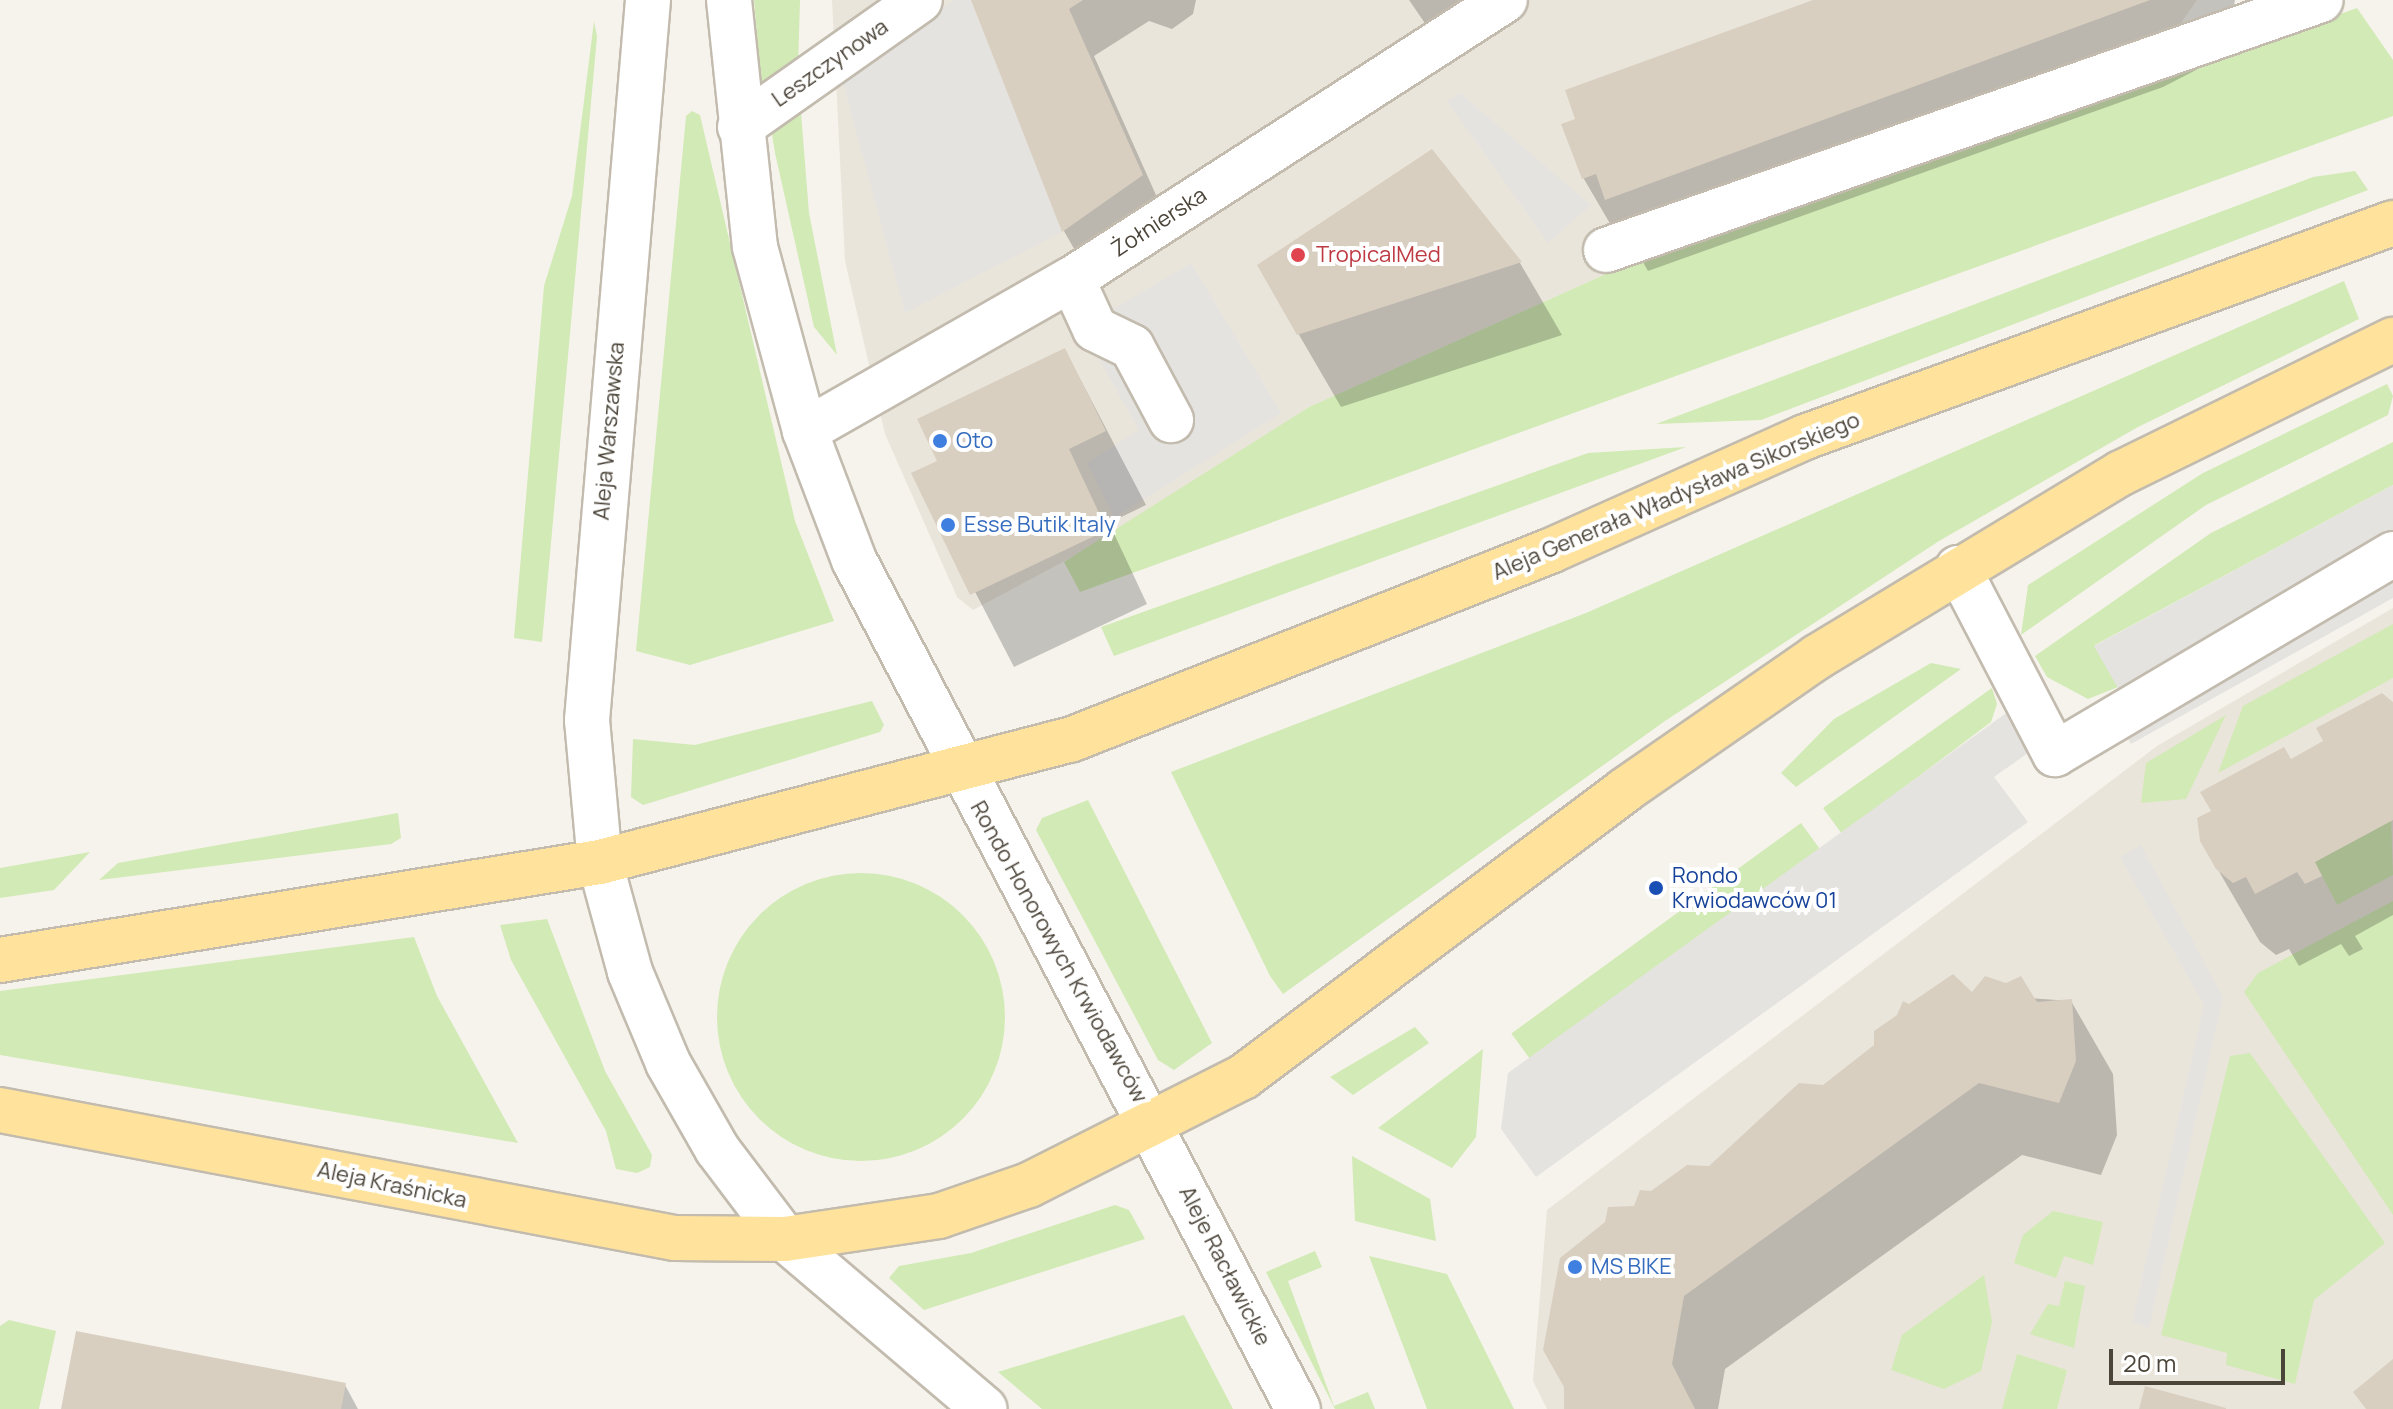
<!DOCTYPE html>
<meta charset="utf-8">
<style>
body{margin:0}
#map{position:relative;width:2393px;height:1409px;overflow:hidden;background:#f6f3ec;font-family:Manrope,sans-serif}
div>[style]{position:absolute}
.residential>*{inset:0;background:#eae5da}
.green>*{inset:0;background:#d2eab5;transform-origin:0 0}
.round{border-radius:50%}
.parking>*{inset:0;background:#e5e3e0}
.shadow>*{inset:0;background:#0003}
.building>*{inset:0;background:#d8cfc1}
.roads{filter:drop-shadow(2px 0 #c2bbae) drop-shadow(-2px 0 #c2bbae) drop-shadow(0 2px #c2bbae) drop-shadow(0 -2px #c2bbae)}
.minor>*{height:44px;margin:-22px;padding:0 22px;transform-origin:22px;border-radius:22px;background:#fff}
.major>*{height:44px;margin:-22px;padding:0 22px;transform-origin:22px;border-radius:22px;background:#ffe39c}
.dots>*{width:22px;height:22px;translate:-50% -50%;box-sizing:border-box;border:4px solid #fff;border-radius:50%}
span{translate:-50% -50%;white-space:nowrap;text-align:center;line-height:1.15;-webkit-text-stroke:8px #fff;paint-order:stroke}
.street-label{font-size:22px;color:#4b4439}
.health-label{font-size:22px;color:#be3a42}
.left{translate:0 -50%;text-align:left}
.shop-label{font-size:22px;color:#366cbe}
.transit-label{font-size:22px;color:#164399}
.scale{position:absolute;left:2109px;top:1349px;width:176px;height:36px;box-sizing:border-box;border:4px solid #4b4439;border-top:0;padding-left:10px;font-size:24px;line-height:28px;white-space:nowrap;color:#4b4439;-webkit-text-stroke:6px #fff;paint-order:stroke}
</style>
<div id="map">
<div class="residential">
<i style="clip-path:polygon(832px 0,2197px 0,2137px 85px,1606px 274px,1309px 407px,1119px 532px,973px 610px,957px 597px,885px 434px,845px 261px)"></i>
<i style="clip-path:polygon(2393px 608px,2393px 1409px,1547px 1409px,1533px 1381px,1547px 1210px,2157px 746px)"></i>
</div>
<div class="green">
<i style="clip-path:polygon(754px 0,800px 0,798px 67px,762px 94px)"></i>
<i style="clip-path:polygon(2357px 8px,2393px 60px,2393px 116px,1080px 592px,1064px 562px,1309px 407px,1606px 274px)"></i>
<i style="clip-path:polygon(594px 21px,597px 37px,542px 642px,514px 638px,544px 286px,572px 196px)"></i>
<i style="clip-path:polygon(800px 100px,809px 213px,837px 355px,814px 327px,775px 153px,770px 122px)"></i>
<i style="clip-path:polygon(692px 111px,700px 115px,795px 521px,834px 621px,690px 665px,636px 651px,686px 116px)"></i>
<i style="clip-path:polygon(2355px 171px,2368px 190px,1761px 420px,1656px 424px,2313px 177px)"></i>
<i style="clip-path:polygon(2344px 281px,2359px 319px,2138px 427px,1939px 541px,1665px 721px,1283px 994px,1270px 976px,1171px 772px,1586px 613px)"></i>
<i style="clip-path:polygon(2387px 384px,2393px 396px,2388px 415px,2206px 505px,2021px 635px,2028px 585px,2203px 473px)"></i>
<i style="clip-path:polygon(2393px 442px,2393px 485px,2095px 645px,2118px 687px,2088px 699px,2047px 677px,2035px 656px,2211px 533px)"></i>
<i style="clip-path:polygon(1686px 447px,1114px 656px,1101px 627px,1588px 453px)"></i>
<i style="clip-path:polygon(2393px 624px,2393px 678px,2218px 773px,2243px 706px)"></i>
<i style="clip-path:polygon(1931px 663px,1961px 669px,1796px 787px,1781px 773px,1834px 719px)"></i>
<i style="clip-path:polygon(1992px 688px,1997px 704px,1991px 722px,1842px 834px,1823px 808px)"></i>
<i style="clip-path:polygon(872px 701px,884px 725px,880px 732px,643px 805px,631px 797px,633px 739px,695px 745px)"></i>
<i style="clip-path:polygon(2226px 715px,2186px 799px,2141px 803px,2146px 763px)"></i>
<i style="clip-path:polygon(1088px 800px,1212px 1043px,1174px 1070px,1158px 1060px,1036px 830px,1042px 818px)"></i>
<i style="clip-path:polygon(398px 813px,401px 838px,391px 844px,99px 880px,118px 863px)"></i>
<i style="clip-path:polygon(2391px 821px,2393px 875px,2337px 905px,2315px 862px)"></i>
<i style="left:1801px;top:823px;width:32px;height:358px;rotate:54deg"></i>
<i style="clip-path:polygon(90px 852px,54px 890px,0 898px,0 868px)"></i>
<i class="round" style="left:717px;top:873px;width:288px;height:288px"></i>
<i style="clip-path:polygon(2393px 901px,2393px 1215px,2244px 992px,2258px 973px)"></i>
<i style="clip-path:polygon(547px 919px,605px 1071px,652px 1155px,650px 1167px,637px 1173px,616px 1169px,606px 1131px,511px 960px,500px 925px)"></i>
<i style="clip-path:polygon(414px 937px,437px 996px,518px 1143px,0 1055px,0 991px)"></i>
<i style="clip-path:polygon(1415px 1027px,1429px 1043px,1353px 1095px,1330px 1077px)"></i>
<i style="clip-path:polygon(1483px 1049px,1476px 1137px,1452px 1168px,1378px 1128px)"></i>
<i style="clip-path:polygon(2250px 1053px,2385px 1243px,2314px 1300px,2295px 1384px,2226px 1365px,2227px 1353px,2161px 1335px,2230px 1056px)"></i>
<i style="clip-path:polygon(1352px 1156px,1430px 1199px,1436px 1241px,1355px 1221px)"></i>
<i style="clip-path:polygon(1115px 1205px,1129px 1210px,1145px 1239px,924px 1310px,889px 1278px,899px 1266px,971px 1253px)"></i>
<i style="clip-path:polygon(2053px 1211px,2103px 1222px,2093px 1265px,2064px 1256px,2056px 1278px,2014px 1263px,2023px 1235px)"></i>
<i style="clip-path:polygon(1315px 1251px,1322px 1267px,1288px 1281px,1334px 1406px,1368px 1392px,1375px 1409px,1335px 1409px,1266px 1272px)"></i>
<i style="clip-path:polygon(1369px 1256px,1447px 1274px,1514px 1409px,1427px 1409px)"></i>
<i style="clip-path:polygon(1984px 1275px,1992px 1322px,1981px 1371px,1944px 1389px,1891px 1370px,1902px 1335px)"></i>
<i style="clip-path:polygon(2065px 1281px,2085px 1286px,2074px 1348px,2030px 1334px,2048px 1304px,2059px 1306px)"></i>
<i style="clip-path:polygon(1184px 1315px,1233px 1409px,1042px 1409px,998px 1372px)"></i>
<i style="clip-path:polygon(9px 1320px,56px 1331px,39px 1409px,0 1409px,0 1326px)"></i>
<i style="clip-path:polygon(2017px 1354px,2067px 1370px,2057px 1409px,2002px 1409px)"></i>
</div>
<div class="parking">
<i style="clip-path:polygon(955px 0,971px 0,1062px 232px,905px 313px,839px 68px)"></i>
<i style="clip-path:polygon(1460px 93px,1591px 205px,1548px 243px,1447px 101px)"></i>
<i style="clip-path:polygon(1191px 263px,1281px 413px,1114px 518px,1087px 463px,1139px 430px,1081px 328px)"></i>
<i style="clip-path:polygon(2393px 485px,2393px 598px,2131px 744px,2121px 726px,2135px 718px,2094px 646px)"></i>
<i style="clip-path:polygon(2009px 711px,2035px 748px,1994px 777px,2028px 822px,1536px 1177px,1501px 1129px,1508px 1073px)"></i>
<i style="clip-path:polygon(2141px 845px,2223px 997px,2149px 1328px,2132px 1322px,2204px 1005px,2120px 857px)"></i>
</div>
<div class="shadow">
<i style="clip-path:polygon(973px 0,1196px 0,1193px 14px,1172px 29px,1149px 21px,1094px 56px,1168px 222px,1090px 277px,1064px 231px)"></i>
<i style="clip-path:polygon(1409px 0,1507px 0,1440px 45px)"></i>
<i style="clip-path:polygon(1817px 0,2235px 0,2229px 31px,2196px 70px,2163px 87px,1648px 271px,1635px 248px,1626px 251px,1584px 179px,1564px 126px)"></i>
<i style="clip-path:polygon(1432px 151px,1520px 263px,1562px 335px,1341px 407px,1259px 266px)"></i>
<i style="clip-path:polygon(1065px 350px,1146px 505px,1109px 523px,1147px 604px,1014px 667px,914px 474px,940px 462px)"></i>
<i style="clip-path:polygon(2393px 705px,2393px 915px,2355px 936px,2363px 949px,2349px 956px,2341px 944px,2299px 966px,2289px 949px,2276px 955px,2260px 942px,2217px 868px,2290px 761px)"></i>
<i style="clip-path:polygon(1972px 994px,2071px 1001px,2113px 1074px,2117px 1135px,2101px 1175px,2022px 1155px,1725px 1369px,1718px 1409px,1566px 1409px,1635px 1208px,1709px 1168px,1824px 1088px,1876px 1046px,1910px 1006px)"></i>
<i style="clip-path:polygon(345px 1385px,358px 1409px,63px 1409px)"></i>
</div>
<div class="building">
<i style="clip-path:polygon(971px 0,1083px 0,1069px 9px,1143px 175px,1062px 232px)"></i>
<i style="clip-path:polygon(1813px 0,2150px 0,1605px 200px,1596px 174px,1582px 179px,1561px 124px,1575px 119px,1565px 90px)"></i>
<i style="clip-path:polygon(1432px 149px,1522px 262px,1297px 335px,1257px 265px)"></i>
<i style="clip-path:polygon(1065px 348px,1106px 431px,1069px 449px,1107px 530px,970px 595px,911px 473px,937px 461px,917px 419px)"></i>
<i style="clip-path:polygon(2382px 693px,2393px 702px,2393px 820px,2315px 862px,2322px 876px,2305px 884px,2297px 872px,2255px 894px,2246px 877px,2233px 883px,2216px 869px,2200px 841px,2197px 818px,2211px 811px,2200px 792px,2284px 747px,2291px 759px,2323px 741px,2316px 728px)"></i>
<i style="clip-path:polygon(1953px 974px,1972px 992px,1985px 976px,2006px 983px,2021px 976px,2037px 1002px,2072px 999px,2076px 1061px,2059px 1103px,1979px 1083px,1684px 1296px,1672px 1364px,1695px 1409px,1564px 1409px,1564px 1387px,1543px 1350px,1560px 1258px,1605px 1222px,1608px 1207px,1634px 1206px,1640px 1190px,1651px 1191px,1687px 1165px,1709px 1166px,1799px 1083px,1823px 1085px,1874px 1045px,1874px 1031px,1897px 1015px,1903px 1001px,1909px 1004px)"></i>
<i style="clip-path:polygon(76px 1331px,346px 1383px,341px 1409px,61px 1409px)"></i>
<i style="clip-path:polygon(2393px 1359px,2393px 1409px,2366px 1409px,2353px 1392px)"></i>
<i style="clip-path:polygon(2145px 1386px,2226px 1408px,2226px 1409px,2139px 1409px)"></i>
</div>
<div class="roads">
<div class="minor">
<i style="left:648px;top:0;width:723px;rotate:94.84deg"></i>
<i style="left:587px;top:720px;width:143px;rotate:84.8deg"></i>
<i style="left:600px;top:862px;width:114px;rotate:74.7deg"></i>
<i style="left:630px;top:972px;width:99px;rotate:67.3deg"></i>
<i style="left:668px;top:1063px;width:99px;rotate:60.3deg"></i>
<i style="left:717px;top:1149px;width:113px;rotate:52.9deg"></i>
<i style="left:785px;top:1239px;width:262px;rotate:40.4deg"></i>
<i style="left:729px;top:0;width:248px;rotate:84deg"></i>
<i style="left:755px;top:247px;width:191px;rotate:74.8deg"></i>
<i style="left:805px;top:431px;width:138px;rotate:69.2deg"></i>
<i style="left:854px;top:560px;width:958px;rotate:62.39deg"></i>
<i style="left:740px;top:127px;width:220px;rotate:-35.2deg"></i>
<i style="left:1606px;top:250px;width:757px;rotate:-19.27deg"></i>
<i style="left:1072px;top:279px;width:55px;rotate:65.3deg"></i>
<i style="left:1095px;top:329px;width:41px;rotate:25.9deg"></i>
<i style="left:1132px;top:347px;width:83px;rotate:61.9deg"></i>
<i style="left:805px;top:431px;width:307px;rotate:-29.7deg"></i>
<i style="left:1072px;top:279px;width:515px;rotate:-32.8deg"></i>
<i style="left:1958px;top:568px;width:210px;rotate:62.5deg"></i>
<i style="left:2055px;top:754px;width:393px;rotate:-30.6deg"></i>
</div>
<div class="major">
<i style="left:0;top:960px;width:608px;rotate:-9.28deg"></i>
<i style="left:600px;top:862px;width:486px;rotate:-14.6deg"></i>
<i style="left:1070px;top:740px;width:516px;rotate:-21.49deg"></i>
<i style="left:1550px;top:551px;width:279px;rotate:-24.1deg"></i>
<i style="left:1805px;top:437px;width:626px;rotate:-20deg"></i>
<i style="left:0;top:1110px;width:687px;rotate:10.74deg"></i>
<i style="left:675px;top:1238px;width:110px;rotate:0.5deg"></i>
<i style="left:785px;top:1239px;width:156px;rotate:-8.5deg"></i>
<i style="left:939px;top:1216px;width:95px;rotate:-19deg"></i>
<i style="left:1029px;top:1185px;width:240px;rotate:-26.8deg"></i>
<i style="left:1243px;top:1077px;width:478px;rotate:-36.9deg"></i>
<i style="left:1625px;top:790px;width:234px;rotate:-34.7deg"></i>
<i style="left:1817px;top:657px;width:355px;rotate:-31.2deg"></i>
<i style="left:2121px;top:473px;width:303px;rotate:-26.1deg"></i>
</div>
</div>
<div class="dots">
<i style="left:1298px;top:255px;background:#e0444e"></i>
<i style="left:940px;top:441px;background:#3f7fe0"></i>
<i style="left:948px;top:525px;background:#3f7fe0"></i>
<i style="left:1656px;top:888px;background:#1a4fb4"></i>
<i style="left:1575px;top:1267px;background:#3f7fe0"></i>
</div>
<div class="street-label">
<span style="left:830px;top:63px;rotate:-35deg">Leszczynowa</span>
<span style="left:1159px;top:222px;rotate:-33deg">Żołnierska</span>
<span style="left:609px;top:431px;rotate:-85deg">Aleja Warszawska</span>
<span style="left:1676px;top:496px;rotate:-23deg">Aleja Generała Władysława Sikorskiego</span>
<span style="left:1059px;top:952px;rotate:61deg">Rondo Honorowych Krwiodawców</span>
<span style="left:392px;top:1185px;rotate:12deg">Aleja Kraśnicka</span>
<span style="left:1225px;top:1266px;rotate:63deg">Aleje Racławickie</span>
</div>
<div class="health-label">
<span class="left" style="left:1316px;top:255px">TropicalMed</span>
</div>
<div class="shop-label">
<span class="left" style="left:956px;top:441px">Oto</span>
<span class="left" style="left:964px;top:525px">Esse Butik Italy</span>
<span class="left" style="left:1591px;top:1267px">MS BIKE</span>
</div>
<div class="transit-label">
<span class="left" style="left:1672px;top:888px">Rondo<br>Krwiodawców 01</span>
</div>
<div class="scale">20 m</div>
</div>
